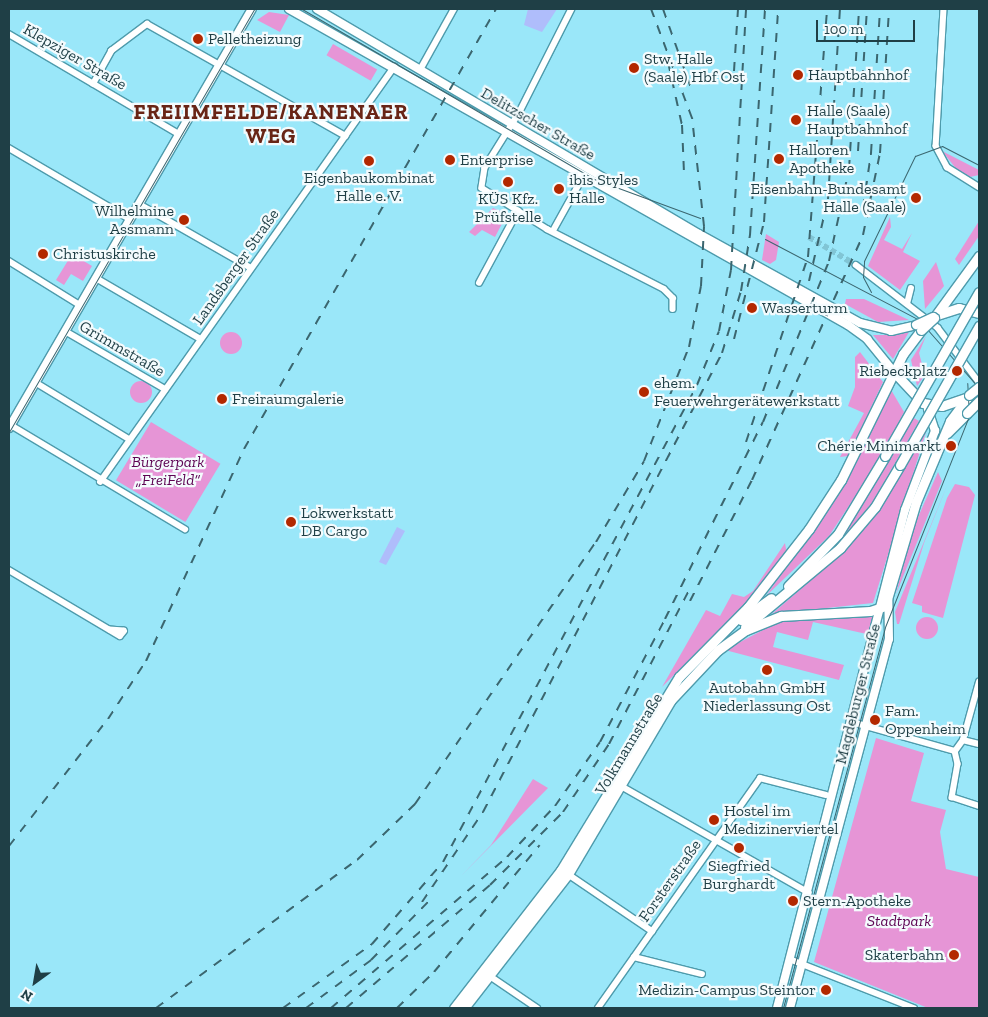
<!DOCTYPE html>
<meta charset="utf-8">
<style>
body{margin:0}
#map{position:relative;width:988px;height:1017px;overflow:hidden;background:#9ae7f9;font-family:"Zilla Slab",serif}
div>[style]{position:absolute}
.green>*{inset:0;background:#e695d6;transform-origin:0 0}
.round{border-radius:50%}
.water>*{inset:0;background:#afbdfb}
.street-tunnel>*{height:5.5px;margin-top:-2.75px;transform-origin:0;background:repeating-linear-gradient(90deg,#81c5d5 0 5.5px,transparent 0 8.5px)}
.roads{filter:drop-shadow(1px 0 #4e9bac) drop-shadow(-1px 0 #4e9bac) drop-shadow(0 1px #4e9bac) drop-shadow(0 -1px #4e9bac)}
.street>*{height:5.5px;margin:-2.75px;padding:0 2.75px;transform-origin:2.75px;border-radius:2.75px;background:#fff}
.secondary>*{height:8px;margin:-4px;padding:0 4px;transform-origin:4px;border-radius:4px;background:#fff}
.primary>*{height:9px;margin:-4.5px;padding:0 4.5px;transform-origin:4.5px;border-radius:4.5px;background:#fff}
.tram>*{height:1px;margin:-0.5px;padding:0 0.5px;transform-origin:0.5px;border-radius:0.5px;background:#3b666f}
.rail>*{height:2px;margin-top:-1px;transform-origin:0;background:repeating-linear-gradient(90deg,#3b666f 0 9px,transparent 0 18px)}
.bridges{filter:drop-shadow(1px 0 #4e9bac) drop-shadow(-1px 0 #4e9bac) drop-shadow(0 1px #4e9bac) drop-shadow(0 -1px #4e9bac)}
.secondary-bridge>*{height:8px;margin:-4px;padding:0 4px;transform-origin:4px;border-radius:4px;background:#fff}
.primary-bridge>*{height:9px;margin:-4.5px;padding:0 4.5px;transform-origin:4.5px;border-radius:4.5px;background:#fff}
.dots>*{width:14px;height:14px;translate:-50% -50%;box-sizing:border-box;border:2px solid #f4fbfd;border-radius:50%}
span{translate:-50% -50%;white-space:nowrap;text-align:center;line-height:1.15;-webkit-text-stroke:4.5px #f4fbfd;paint-order:stroke}
.poi-label{font-size:16px;color:#1f3f46}
.left{translate:0 -50%;text-align:left}
.right{translate:-100% -50%;text-align:right}
.street-label{font-size:16px;color:#1f3f46}
.park-label{font-size:16px;color:#5d0352;font-style:italic}
.district-label{font-size:21px;color:#682516;font-weight:700;letter-spacing:1px}
.frame{position:absolute;inset:0;border:10px solid #1f3f46;pointer-events:none}
.north{position:absolute;left:10px;top:957px;width:50px;height:50px;-webkit-text-stroke:4px #f4fbfd;paint-order:stroke;rotate:212deg;font-size:14px;font-weight:700;line-height:20px;text-align:center;color:#1f3f46}
.north::after{content:'';display:block;margin:auto;width:18px;height:22px;background:#1f3f46;clip-path:polygon(50% 0,100% 100%,50% 72%,0 100%)}
.scale{position:absolute;left:816px;top:20px;width:99px;height:22px;box-sizing:border-box;border:2px solid #1f3f46;border-top:0;padding-left:6px;font-size:15px;line-height:18px;white-space:nowrap;color:#1f3f46;-webkit-text-stroke:4px #f4fbfd;paint-order:stroke}
</style>
<div id="map">
<div class="green">
<i style="clip-path:polygon(269px 12px,289px 15px,280px 32px,257px 20px)"></i>
<i style="left:333px;top:44px;width:51px;height:13px;rotate:30deg"></i>
<i style="clip-path:polygon(942px 151px,979px 170px,979px 175px,970px 177px,958px 171px)"></i>
<i style="clip-path:polygon(493px 208px,507px 214px,495px 237px,482px 230px,475px 236px,469px 232px)"></i>
<i style="clip-path:polygon(890px 217px,891px 227px,884px 240px,902px 249px,912px 233px,903px 252px,920px 261px,900px 290px,868px 266px)"></i>
<i style="clip-path:polygon(979px 221px,979px 236px,959px 265px,955px 259px)"></i>
<i style="clip-path:polygon(766px 234px,779px 242px,776px 260px,770px 264px,762px 260px)"></i>
<i style="clip-path:polygon(72px 254px,92px 266px,83px 281px,71px 274px,64px 285px,56px 280px)"></i>
<i style="clip-path:polygon(936px 262px,944px 286px,925px 309px,923px 281px)"></i>
<i style="clip-path:polygon(846px 299px,864px 299px,909px 320px,878px 322px,845px 304px)"></i>
<i style="clip-path:polygon(909px 332px,893px 359px,873px 335px,897px 335px)"></i>
<i class="round" style="left:220px;top:332px;width:22px;height:22px"></i>
<i style="clip-path:polygon(926px 336px,919px 353px,925px 375px,917px 386px,911px 360px)"></i>
<i style="clip-path:polygon(860px 352px,883px 382px,848px 456px,840px 457px,864px 413px,848px 406px,855px 387px,855px 357px)"></i>
<i class="round" style="left:130px;top:381px;width:22px;height:22px"></i>
<i style="clip-path:polygon(890px 388px,904px 412px,880px 459px,829px 536px,766px 596px,821px 518px)"></i>
<i style="clip-path:polygon(914px 418px,919px 421px,869px 509px,838px 545px,798px 579px,844px 530px)"></i>
<i style="left:151px;top:422px;width:81px;height:68px;rotate:31deg"></i>
<i style="clip-path:polygon(927px 429px,873px 603px,772px 614px,847px 549px,875px 516px)"></i>
<i style="clip-path:polygon(938px 472px,942px 481px,896px 594px,911px 533px)"></i>
<i style="clip-path:polygon(949px 481px,924px 543px,899px 624px,897px 624px,895px 612px)"></i>
<i style="clip-path:polygon(955px 484px,969px 487px,975px 495px,943px 618px,922px 612px,922px 606px,912px 603px,947px 498px)"></i>
<i style="clip-path:polygon(785px 543px,787px 555px,752px 597px,662px 687px,706px 610px,720px 616px,732px 594px,744px 597px,753px 591px)"></i>
<i style="clip-path:polygon(864px 615px,872px 617px,871px 635px,813px 622px,808px 640px,777px 632px,773px 647px,844px 665px,839px 680px,725px 650px,778px 622px)"></i>
<i class="round" style="left:916px;top:617px;width:22px;height:22px"></i>
<i style="clip-path:polygon(876px 738px,924px 753px,911px 801px,946px 810px,940px 832px,946px 869px,979px 877px,979px 1008px,928px 1008px,814px 962px)"></i>
<i style="clip-path:polygon(533px 779px,548px 788px,461px 876px,491px 845px)"></i>
</div>
<div class="water">
<i style="clip-path:polygon(528px 9px,557px 9px,542px 32px,524px 25px)"></i>
<i style="clip-path:polygon(397px 527px,405px 531px,386px 565px,379px 562px)"></i>
</div>
<div class="street-tunnel">
<i style="left:809px;top:237px;width:55px;rotate:30.8deg"></i>
</div>
<div class="roads">
<div class="street">
<i style="left:572px;top:9px;width:115px;rotate:116.8deg"></i>
<i style="left:520px;top:112px;width:66px;rotate:122deg"></i>
<i style="left:485px;top:168px;width:20px;rotate:99deg"></i>
<i style="left:482px;top:188px;width:77px;rotate:32.2deg"></i>
<i style="left:547px;top:229px;width:131px;rotate:27.1deg"></i>
<i style="left:664px;top:289px;width:13px;rotate:45deg"></i>
<i style="left:673px;top:298px;width:11px;rotate:90deg"></i>
<i style="left:944px;top:9px;width:137px;rotate:93.3deg"></i>
<i style="left:936px;top:146px;width:24px;rotate:62deg"></i>
<i style="left:947px;top:167px;width:38px;rotate:32deg"></i>
<i style="left:9px;top:34px;width:197px;rotate:30.5deg"></i>
<i style="left:420px;top:70px;width:70px;rotate:-60.9deg"></i>
<i style="left:93px;top:84px;width:38px;rotate:-61deg"></i>
<i style="left:111px;top:51px;width:45px;rotate:-36.9deg"></i>
<i style="left:147px;top:24px;width:228px;rotate:29.4deg"></i>
<i style="left:9px;top:148px;width:140px;rotate:30.4deg"></i>
<i style="left:139px;top:204px;width:129px;rotate:29.7deg"></i>
<i style="left:554px;top:229px;width:60px;rotate:-60.9deg"></i>
<i style="left:9px;top:261px;width:84px;rotate:31.8deg"></i>
<i style="left:856px;top:265px;width:103px;rotate:37.5deg"></i>
<i style="left:938px;top:328px;width:68px;rotate:52.8deg"></i>
<i style="left:96px;top:278px;width:121px;rotate:30.2deg"></i>
<i style="left:479px;top:283px;width:82px;rotate:-61.6deg"></i>
<i style="left:907px;top:304px;width:16px;rotate:-76deg"></i>
<i style="left:65px;top:331px;width:116px;rotate:30.1deg"></i>
<i style="left:35px;top:382px;width:110px;rotate:31.2deg"></i>
<i style="left:11px;top:425px;width:203px;rotate:30.9deg"></i>
<i style="left:100px;top:482px;width:509px;rotate:-54.68deg"></i>
<i style="left:9px;top:570px;width:129px;rotate:30.7deg"></i>
<i style="left:120px;top:636px;width:6px;rotate:-51deg"></i>
<i style="left:124px;top:631px;width:14px;rotate:-176deg"></i>
<i style="left:852px;top:722px;width:107px;rotate:15.7deg"></i>
<i style="left:955px;top:751px;width:14px;rotate:-54deg"></i>
<i style="left:963px;top:740px;width:60px;rotate:-74.6deg"></i>
<i style="left:963px;top:740px;width:16px;rotate:14deg"></i>
<i style="left:955px;top:751px;width:13px;rotate:77deg"></i>
<i style="left:958px;top:764px;width:34px;rotate:100deg"></i>
<i style="left:952px;top:797px;width:28px;rotate:18deg"></i>
<i style="left:621px;top:786px;width:216px;rotate:29.6deg"></i>
<i style="left:568px;top:874px;width:102px;rotate:34.2deg"></i>
<i style="left:634px;top:957px;width:70px;rotate:14deg"></i>
<i style="left:792px;top:960px;width:131px;rotate:21.5deg"></i>
<i style="left:490px;top:976px;width:57px;rotate:34.2deg"></i>
<i style="left:598px;top:1008px;width:281px;rotate:-54.8deg"></i>
<i style="left:760px;top:778px;width:68px;rotate:14.4deg"></i>
</div>
<div class="secondary">
<i style="left:289px;top:9px;width:642px;rotate:29.48deg"></i>
<i style="left:848px;top:325px;width:24px;rotate:36deg"></i>
<i style="left:867px;top:339px;width:41px;rotate:50.9deg"></i>
<i style="left:317px;top:9px;width:443px;rotate:30.5deg"></i>
<i style="left:699px;top:234px;width:184px;rotate:28.9deg"></i>
<i style="left:860px;top:323px;width:32px;rotate:14deg"></i>
<i style="left:891px;top:331px;width:26px;rotate:-13deg"></i>
<i style="left:9px;top:428px;width:484px;rotate:-59.9deg"></i>
<i style="left:777px;top:1008px;width:514px;rotate:-75.59deg"></i>
<i style="left:905px;top:510px;width:85px;rotate:-69.2deg"></i>
<i style="left:935px;top:431px;width:23px;rotate:-108deg"></i>
<i style="left:790px;top:1008px;width:382px;rotate:-75deg"></i>
<i style="left:889px;top:639px;width:39px;rotate:-91deg"></i>
</div>
<div class="primary">
<i style="left:936px;top:315px;width:73px;rotate:-53.9deg"></i>
<i style="left:937px;top:315px;width:23px;rotate:-18deg"></i>
<i style="left:959px;top:308px;width:21px;rotate:14deg"></i>
<i style="left:893px;top:371px;width:44px;rotate:46.8deg"></i>
<i style="left:923px;top:403px;width:19px;rotate:9deg"></i>
<i style="left:942px;top:406px;width:24px;rotate:-19deg"></i>
<i style="left:947px;top:433px;width:28px;rotate:-45deg"></i>
<i style="left:788px;top:586px;width:72px;rotate:-46.1deg"></i>
<i style="left:838px;top:534px;width:91px;rotate:-58.9deg"></i>
<i style="left:741px;top:620px;width:37px;rotate:-36deg"></i>
<i style="left:745px;top:627px;width:124px;rotate:-39.7deg"></i>
<i style="left:840px;top:548px;width:54px;rotate:-49.5deg"></i>
<i style="left:875px;top:507px;width:49px;rotate:-59.2deg"></i>
<i style="left:454px;top:1008px;width:175px;rotate:-52.2deg"></i>
<i style="left:561px;top:870px;width:226px;rotate:-58.6deg"></i>
<i style="left:679px;top:677px;width:98px;rotate:-45.4deg"></i>
<i style="left:748px;top:607px;width:99px;rotate:-52deg"></i>
<i style="left:809px;top:529px;width:59px;rotate:-56.9deg"></i>
<i style="left:841px;top:480px;width:140px;rotate:-63.8deg"></i>
<i style="left:903px;top:354px;width:30px;rotate:-53deg"></i>
<i style="left:464px;top:1008px;width:170px;rotate:-52.2deg"></i>
<i style="left:568px;top:874px;width:202px;rotate:-59.4deg"></i>
<i style="left:671px;top:700px;width:69px;rotate:-46.8deg"></i>
<i style="left:718px;top:650px;width:34px;rotate:-36deg"></i>
<i style="left:746px;top:630px;width:38px;rotate:-22deg"></i>
<i style="left:781px;top:616px;width:89px;rotate:-3.2deg"></i>
<i style="left:870px;top:611px;width:16px;rotate:-18deg"></i>
<i style="left:885px;top:606px;width:109px;rotate:-73.4deg"></i>
<i style="left:916px;top:502px;width:88px;rotate:-67.2deg"></i>
<i style="left:950px;top:421px;width:30px;rotate:-53deg"></i>
</div>
</div>
<div class="tram">
<i style="left:302px;top:9px;width:338px;rotate:30.2deg"></i>
<i style="left:594px;top:179px;width:113px;rotate:20.2deg"></i>
<i style="left:765px;top:239px;width:174px;rotate:27.7deg"></i>
<i style="left:919px;top:320px;width:91px;rotate:48.6deg"></i>
<i style="left:871px;top:292px;width:17px;rotate:-118deg"></i>
<i style="left:863px;top:277px;width:16px;rotate:-86deg"></i>
<i style="left:864px;top:261px;width:117px;rotate:-64.1deg"></i>
<i style="left:915px;top:156px;width:29px;rotate:-20deg"></i>
<i style="left:942px;top:146px;width:42px;rotate:27.2deg"></i>
<i style="left:9px;top:432px;width:489px;rotate:-59.9deg"></i>
<i style="left:783px;top:1008px;width:394px;rotate:-75deg"></i>
<i style="left:885px;top:627px;width:227px;rotate:-68.3deg"></i>
<i style="left:969px;top:416px;width:33px;rotate:-93deg"></i>
</div>
<div class="rail">
<i style="left:663px;top:9px;width:87px;rotate:70.5deg"></i>
<i style="left:668px;top:62px;width:65px;rotate:77.5deg"></i>
<i style="left:682px;top:125px;width:48px;rotate:87.6deg"></i>
<i style="left:734px;top:71px;width:62px;rotate:-86.3deg"></i>
<i style="left:858px;top:151px;width:142px;rotate:-86.4deg"></i>
<i style="left:863px;top:208px;width:56px;rotate:-81.7deg"></i>
<i style="left:871px;top:153px;width:144px;rotate:-86.4deg"></i>
<i style="left:809px;top:281px;width:84px;rotate:-77deg"></i>
<i style="left:828px;top:199px;width:190px;rotate:-86.4deg"></i>
<i style="left:734px;top:339px;width:121px;rotate:-75.6deg"></i>
<i style="left:764px;top:222px;width:213px;rotate:-86.2deg"></i>
<i style="left:746px;top:442px;width:195px;rotate:-71.5deg"></i>
<i style="left:808px;top:257px;width:249px;rotate:-85.6deg"></i>
<i style="left:690px;top:601px;width:136px;rotate:-62.9deg"></i>
<i style="left:752px;top:480px;width:269px;rotate:-65.6deg"></i>
<i style="left:863px;top:235px;width:84px;rotate:-78.3deg"></i>
<i style="left:880px;top:153px;width:144px;rotate:-86.4deg"></i>
<i style="left:9px;top:846px;width:161px;rotate:-52.1deg"></i>
<i style="left:108px;top:719px;width:69px;rotate:-56.8deg"></i>
<i style="left:146px;top:661px;width:234px;rotate:-65.2deg"></i>
<i style="left:244px;top:449px;width:507px;rotate:-60.2deg"></i>
<i style="left:422px;top:902px;width:109px;rotate:-55.9deg"></i>
<i style="left:483px;top:812px;width:517px;rotate:-62.49deg"></i>
<i style="left:722px;top:353px;width:65px;rotate:-73deg"></i>
<i style="left:741px;top:291px;width:57px;rotate:-80.9deg"></i>
<i style="left:750px;top:235px;width:226px;rotate:-86.2deg"></i>
<i style="left:156px;top:1008px;width:250px;rotate:-36.4deg"></i>
<i style="left:357px;top:860px;width:81px;rotate:-44deg"></i>
<i style="left:415px;top:804px;width:318px;rotate:-55.4deg"></i>
<i style="left:596px;top:542px;width:94px;rotate:-59.3deg"></i>
<i style="left:644px;top:461px;width:123px;rotate:-68.5deg"></i>
<i style="left:689px;top:347px;width:62px;rotate:-78.9deg"></i>
<i style="left:701px;top:286px;width:60px;rotate:-87.1deg"></i>
<i style="left:704px;top:226px;width:109px;rotate:-96.3deg"></i>
<i style="left:692px;top:118px;width:116px;rotate:-110.6deg"></i>
<i style="left:283px;top:1008px;width:110px;rotate:-35.7deg"></i>
<i style="left:372px;top:944px;width:108px;rotate:-49.1deg"></i>
<i style="left:443px;top:862px;width:540px;rotate:-61.96deg"></i>
<i style="left:697px;top:385px;width:58px;rotate:-67.8deg"></i>
<i style="left:719px;top:331px;width:62px;rotate:-78.9deg"></i>
<i style="left:731px;top:270px;width:261px;rotate:-86.7deg"></i>
<i style="left:306px;top:1008px;width:81px;rotate:-36.4deg"></i>
<i style="left:371px;top:960px;width:86px;rotate:-45.5deg"></i>
<i style="left:331px;top:1008px;width:232px;rotate:-40.6deg"></i>
<i style="left:507px;top:857px;width:70px;rotate:-46.7deg"></i>
<i style="left:555px;top:806px;width:78px;rotate:-54.9deg"></i>
<i style="left:600px;top:742px;width:139px;rotate:-62.1deg"></i>
<i style="left:665px;top:619px;width:220px;rotate:-63.6deg"></i>
<i style="left:763px;top:422px;width:174px;rotate:-67.7deg"></i>
<i style="left:829px;top:261px;width:94px;rotate:-77.7deg"></i>
<i style="left:849px;top:169px;width:160px;rotate:-86.4deg"></i>
<i style="left:346px;top:1008px;width:189px;rotate:-40.5deg"></i>
<i style="left:490px;top:885px;width:103px;rotate:-45deg"></i>
<i style="left:563px;top:812px;width:82px;rotate:-55.9deg"></i>
<i style="left:609px;top:744px;width:174px;rotate:-62.5deg"></i>
<i style="left:397px;top:1008px;width:52px;rotate:-44.2deg"></i>
<i style="left:434px;top:972px;width:165px;rotate:-50.2deg"></i>
</div>
<div class="bridges">
<div class="secondary-bridge">
<i style="left:916px;top:325px;width:19px;rotate:-25deg"></i>
</div>
<div class="primary-bridge">
<i style="left:921px;top:330px;width:18px;rotate:-43deg"></i>
<i style="left:969px;top:395px;width:13px;rotate:-39deg"></i>
<i style="left:967px;top:413px;width:17px;rotate:-45deg"></i>
<i style="left:885px;top:456px;width:189px;rotate:-60.2deg"></i>
<i style="left:900px;top:465px;width:160px;rotate:-60.4deg"></i>
</div>
</div>
<div class="dots">
<i style="left:198px;top:39px;background:#b32800"></i>
<i style="left:634px;top:68px;background:#b32800"></i>
<i style="left:798px;top:75px;background:#b32800"></i>
<i style="left:796px;top:120px;background:#b32800"></i>
<i style="left:779px;top:159px;background:#b32800"></i>
<i style="left:450px;top:160px;background:#b32800"></i>
<i style="left:369px;top:161px;background:#b32800"></i>
<i style="left:508px;top:182px;background:#b32800"></i>
<i style="left:559px;top:189px;background:#b32800"></i>
<i style="left:916px;top:198px;background:#b32800"></i>
<i style="left:184px;top:220px;background:#b32800"></i>
<i style="left:43px;top:254px;background:#b32800"></i>
<i style="left:752px;top:308px;background:#b32800"></i>
<i style="left:957px;top:371px;background:#b32800"></i>
<i style="left:644px;top:392px;background:#b32800"></i>
<i style="left:222px;top:399px;background:#b32800"></i>
<i style="left:951px;top:446px;background:#b32800"></i>
<i style="left:291px;top:522px;background:#b32800"></i>
<i style="left:767px;top:670px;background:#b32800"></i>
<i style="left:875px;top:720px;background:#b32800"></i>
<i style="left:714px;top:820px;background:#b32800"></i>
<i style="left:739px;top:848px;background:#b32800"></i>
<i style="left:793px;top:901px;background:#b32800"></i>
<i style="left:954px;top:955px;background:#b32800"></i>
<i style="left:826px;top:990px;background:#b32800"></i>
</div>
<div class="poi-label">
<span class="left" style="left:208px;top:39px">Pelletheizung</span>
<span class="left" style="left:644px;top:68px">Stw. Halle<br>(Saale) Hbf Ost</span>
<span class="left" style="left:808px;top:75px">Hauptbahnhof</span>
<span class="left" style="left:807px;top:120px">Halle (Saale)<br>Hauptbahnhof</span>
<span class="left" style="left:789px;top:159px">Halloren<br>Apotheke</span>
<span class="left" style="left:460px;top:160px">Enterprise</span>
<span style="left:369px;top:187px">Eigenbaukombinat<br>Halle e. V.</span>
<span class="left" style="left:569px;top:189px">ibis Styles<br>Halle</span>
<span class="right" style="left:906px;top:198px">Eisenbahn-Bundesamt<br>Halle (Saale)</span>
<span style="left:508px;top:208px">KÜS Kfz.<br>Prüfstelle</span>
<span class="right" style="left:174px;top:220px">Wilhelmine<br>Assmann</span>
<span class="left" style="left:53px;top:254px">Christuskirche</span>
<span class="left" style="left:762px;top:308px">Wasserturm</span>
<span class="right" style="left:947px;top:371px">Riebeckplatz</span>
<span class="left" style="left:654px;top:392px">ehem.<br>Feuerwehrgerätewerkstatt</span>
<span class="left" style="left:232px;top:399px">Freiraumgalerie</span>
<span class="right" style="left:941px;top:446px">Chérie Minimarkt</span>
<span class="left" style="left:301px;top:522px">Lokwerkstatt<br>DB Cargo</span>
<span style="left:767px;top:697px">Autobahn GmbH<br>Niederlassung Ost</span>
<span class="left" style="left:885px;top:720px">Fam.<br>Oppenheim</span>
<span class="left" style="left:724px;top:820px">Hostel im<br>Medizinerviertel</span>
<span style="left:739px;top:875px">Siegfried<br>Burghardt</span>
<span class="left" style="left:803px;top:901px">Stern-Apotheke</span>
<span class="right" style="left:944px;top:955px">Skaterbahn</span>
<span class="right" style="left:816px;top:990px">Medizin-Campus Steintor</span>
</div>
<div class="street-label">
<span style="left:75px;top:57px;rotate:30deg">Klepziger Straße</span>
<span style="left:538px;top:124px;rotate:30deg">Delitzscher Straße</span>
<span style="left:236px;top:267px;rotate:-55deg">Landsberger Straße</span>
<span style="left:122px;top:349px;rotate:30deg">Grimmstraße</span>
<span style="left:858px;top:694px;rotate:-76deg">Magdeburger Straße</span>
<span style="left:629px;top:744px;rotate:-59deg">Volkmannstraße</span>
<span style="left:670px;top:881px;rotate:-55deg">Forsterstraße</span>
</div>
<div class="park-label">
<span style="left:168px;top:471px">Bürgerpark<br>„FreiFeld“</span>
<span style="left:899px;top:921px">Stadtpark</span>
</div>
<div class="district-label">
<span style="left:271px;top:124px">FREIIMFELDE/KANENAER<br>WEG</span>
</div>
<div class="frame"></div>
<div class="north">N</div>
<div class="scale">100 m</div>
</div>
